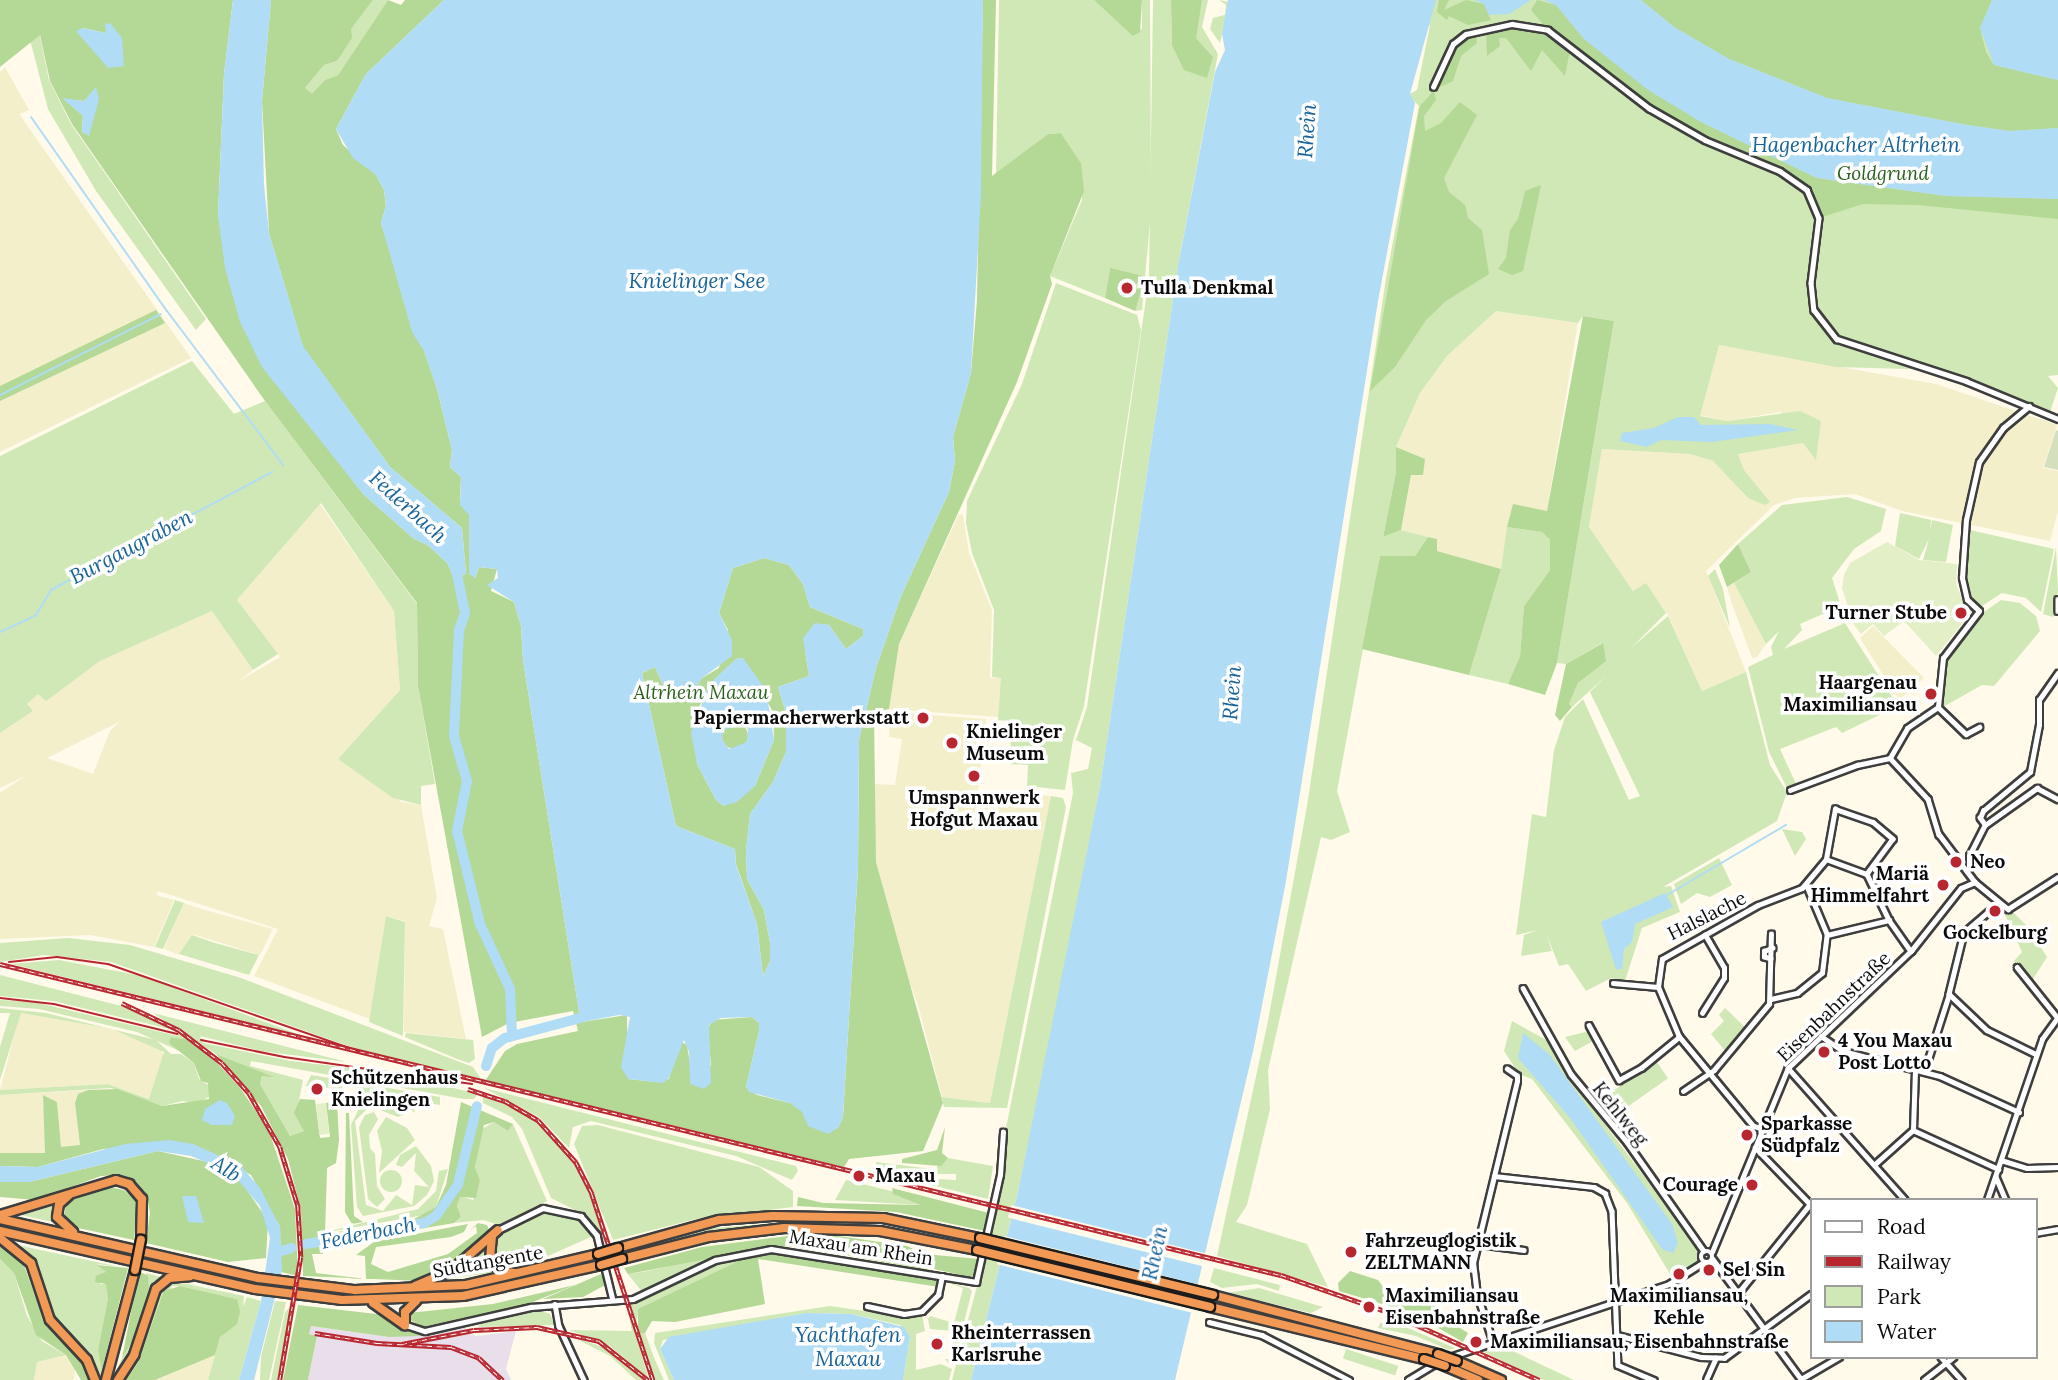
<!DOCTYPE html>
<meta charset="utf-8">
<style>
body{margin:0}
#map{position:relative;width:2058px;height:1380px;overflow:hidden;background:#fffaea;font-family:Lora,serif}
div>[style]{position:absolute}
.industrial>*{inset:0;background:#e9dfea}
.farmland>*{inset:0;background:#f3efcb}
.green>*{inset:0;background:#d0e8b5;transform-origin:0 0}
.round{border-radius:50%}
.forest>*{inset:0;background:#b4d895}
.cemetery>*{inset:0;background:#d4dfbd}
.pitch>*{inset:0;background:#e2efc7;transform-origin:0 0}
.water>*{inset:0;background:#b0dcf5}
.pier>*{inset:0;background:#fffaea;transform-origin:0 0}
.stream>*{height:2px;margin:-1px;padding:0 1px;transform-origin:1px;border-radius:1px;background:#b0dcf5}
.river>*{height:10px;margin:-5px;padding:0 5px;transform-origin:5px;border-radius:5px;background:#b0dcf5}
.roads{filter:drop-shadow(2px 0 #3e3e3e) drop-shadow(-2px 0 #3e3e3e) drop-shadow(0 2px #3e3e3e) drop-shadow(0 -2px #3e3e3e)}
.street>*{height:4.5px;margin:-2.25px;padding:0 2.25px;transform-origin:2.25px;border-radius:2.25px;background:#fff}
.street>.ring{margin:-2.25px;padding:0;box-sizing:content-box;background:none;border:4.5px solid #fff;border-radius:50%}
.highway>*{height:8px;margin:-4px;padding:0 4px;transform-origin:4px;border-radius:4px;background:#f29a55}
.tram>*{height:2px;margin:-1px;padding:0 1px;transform-origin:1px;border-radius:1px;background:#b8262f}
.rail>*{height:4.5px;margin-top:-2.25px;transform-origin:0;background:repeating-linear-gradient(90deg,#fff 0 5px,#b8262f 0 10px);box-sizing:border-box;border-block:2px solid #b8262f}
.bridges{filter:drop-shadow(2px 0 #1c1c1c) drop-shadow(-2px 0 #1c1c1c) drop-shadow(0 2px #1c1c1c) drop-shadow(0 -2px #1c1c1c)}
.highway-bridge>*{height:8px;margin:-4px;padding:0 4px;transform-origin:4px;border-radius:4px;background:#f29a55}
.dots>*{width:19px;height:19px;translate:-50% -50%;box-sizing:border-box;border:4px solid #fff;border-radius:50%}
span{translate:-50% -50%;white-space:nowrap;text-align:center;line-height:1.15;-webkit-text-stroke:7px #fff;paint-order:stroke}
.park-label{font-size:19px;color:#2c611d;font-style:italic}
.poi-label{font-size:19px;color:#0b0b0b;font-weight:700}
.left{translate:0 -50%;text-align:left}
.right{translate:-100% -50%;text-align:right}
.street-label{font-size:19px;color:#0b0b0b}
.water-label{font-size:21px;color:#18639a;font-style:italic}
.legend{position:absolute;left:1810px;top:1198px;width:228px;height:161px;box-sizing:border-box;background:#fff;border:2px solid #9d9d9d;margin:0;padding:9px 12px;list-style:none;font-size:21px;color:#0b0b0b}
.legend li{display:flex;align-items:center;gap:14px;height:35px}
.legend b{width:35px;border:2px solid #9d9d9d}
</style>
<div id="map">
<div class="industrial">
<i style="clip-path:polygon(465px 1323px,466px 1333px,477px 1336px,516px 1331px,506px 1369px,511px 1380px,308px 1380px,317px 1337px,309px 1334px,310px 1326px,389px 1337px,420px 1335px)"></i>
</div>
<div class="farmland">
<i style="clip-path:polygon(5px 67px,29px 110px,20px 114px,24px 121px,191px 358px,0 452px,0 72px)"></i>
<i style="clip-path:polygon(1496px 311px,1578px 323px,1547px 511px,1513px 505px,1501px 569px,1437px 551px,1436px 539px,1401px 530px,1411px 475px,1425px 460px,1396px 447px,1420px 393px,1447px 356px)"></i>
<i style="clip-path:polygon(1718px 345px,1936px 384px,2057px 425px,2043px 468px,2058px 471px,2058px 511px,2050px 541px,1902px 511px,1855px 494px,1795px 498px,1774px 505px,1706px 571px,1746px 672px,1702px 691px,1668px 615px,1646px 584px,1633px 591px,1589px 527px,1602px 449px,1690px 454px,1713px 461px,1748px 498px,1769px 502px,1744px 470px,1738px 454px,1803px 443px,1816px 459px,1780px 412px,1727px 421px,1699px 415px)"></i>
<i style="clip-path:polygon(evenodd,320px 504px,394px 611px,400px 690px,338px 759px,402px 802px,421px 805px,437px 898px,429px 926px,443px 929px,466px 1039px,404px 1032px,405px 921px,387px 916px,370px 1019px,254px 976px,278px 929px,158px 891px,156px 895px,174px 900px,154px 947px,90px 935px,0 939px,0 793px,25px 776px,0 788px,0 733px,33px 711px,27px 704px,39px 693px,46px 700px,100px 661px,212px 611px,253px 670px,239px 681px,280px 657px,237px 600px,320px 504px,119px 722px,110px 731px,93px 774px,47px 758px,119px 722px)"></i>
<i style="clip-path:polygon(959px 514px,963px 515px,969px 553px,992px 610px,990px 678px,1002px 678px,999px 717px,889px 709px,899px 644px)"></i>
<i style="clip-path:polygon(1734px 583px,1766px 644px,1757px 657px,1752px 658px,1731px 601px,1727px 587px)"></i>
<i style="clip-path:polygon(1873px 626px,1924px 678px,1899px 700px,1860px 638px)"></i>
<i style="clip-path:polygon(890px 712px,986px 719px,978px 790px,959px 790px,1051px 796px,990px 1103px,942px 1097px,918px 1005px,899px 954px,876px 862px,874px 827px,873px 784px,895px 785px,902px 739px,889px 737px)"></i>
<i style="clip-path:polygon(184px 903px,195px 907px,273px 929px,260px 955px,192px 934px,179px 955px,164px 949px)"></i>
<i style="clip-path:polygon(20px 1013px,112px 1029px,162px 1050px,164px 1059px,150px 1099px,108px 1084px,0 1090px)"></i>
<i style="clip-path:polygon(88px 1090px,78px 1094px,75px 1103px,80px 1146px,61px 1147px,57px 1102px,43px 1095px,46px 1153px,0 1153px,0 1095px)"></i>
<i style="clip-path:polygon(66px 1355px,75px 1368px,74px 1380px,34px 1380px,37px 1362px)"></i>
<i style="clip-path:polygon(215px 1355px,208px 1380px,155px 1380px)"></i>
</div>
<div class="green">
<i style="clip-path:polygon(373px 0,388px 0,338px 75px,325px 80px,312px 95px,305px 88px,324px 65px,337px 61px,350px 30px)"></i>
<i style="clip-path:polygon(999px 0,1094px 0,1134px 36px,1142px 28px,1142px 0,1150px 0,1151px 211px,1142px 310px,1135px 311px,1126px 285px,1110px 268px,1105px 298px,1050px 276px,1082px 200px,1081px 163px,1061px 133px,1048px 134px,996px 174px)"></i>
<i style="clip-path:polygon(1153px 0,1171px 0,1172px 45px,1181px 59px,1210px 54px,1196px 38px,1195px 25px,1202px 0,1208px 0,1202px 27px,1218px 54px,1178px 266px,1100px 787px,1063px 978px,1018px 1192px,971px 1380px,952px 1380px,995px 1219px,1005px 1133px,1073px 793px,1071px 773px,1088px 769px,1092px 748px,1076px 740px,1087px 707px,1149px 278px)"></i>
<i style="clip-path:polygon(1219px 0,1229px 2px,1220px 43px,1210px 29px,1213px 18px,1225px 15px,1226px 5px)"></i>
<i style="clip-path:polygon(1435px 0,2058px 0,2058px 375px,2048px 376px,2058px 388px,2050px 412px,1944px 370px,1836px 367px,1719px 345px,1700px 416px,1727px 421px,1800px 411px,1821px 421px,1816px 460px,1803px 443px,1738px 454px,1744px 470px,1770px 502px,1765px 505px,1748px 498px,1713px 461px,1690px 454px,1602px 449px,1589px 527px,1633px 591px,1646px 583px,1666px 613px,1631px 648px,1668px 616px,1702px 691px,1746px 672px,1770px 765px,1787px 792px,1777px 821px,1663px 887px,1671px 886px,1680px 912px,1642px 928px,1625px 981px,1611px 978px,1586px 991px,1568px 964px,1559px 966px,1546px 933px,1552px 951px,1521px 956px,1524px 935px,1538px 930px,1516px 935px,1532px 814px,1546px 817px,1554px 750px,1565px 717px,1583px 699px,1629px 800px,1640px 796px,1590px 692px,1606px 676px,1572px 707px,1569px 704px,1578px 683px,1605px 661px,1602px 643px,1566px 664px,1557px 663px,1614px 321px,1583px 316px,1578px 323px,1496px 311px,1447px 356px,1420px 393px,1396px 447px,1396px 472px,1383px 537px,1401px 530px,1428px 537px,1415px 556px,1380px 556px,1337px 791px,1350px 832px,1331px 840px,1321px 837px,1268px 1070px,1270px 1109px,1247px 1205px,1236px 1222px,1307px 1244px,1328px 1287px,1217px 1256px,1268px 1021px,1307px 806px,1386px 278px,1419px 106px,1408px 95px,1417px 90px,1430px 25px,1425px 23px)"></i>
<i style="clip-path:polygon(21px 5px,35px 13px,49px 80px,71px 124px,206px 319px,196px 330px,96px 191px,48px 109px)"></i>
<i style="clip-path:polygon(1056px 283px,1137px 315px,1141px 330px,1084px 706px,1073px 740px,1065px 790px,1027px 786px,1028px 765px,1010px 764px,1011px 735px,1006px 734px,1007px 721px,998px 720px,1001px 678px,992px 677px,994px 610px,972px 553px,966px 523px,967px 501px,1022px 384px)"></i>
<i style="clip-path:polygon(192px 361px,234px 414px,265px 401px,417px 604px,418px 686px,435px 784px,421px 786px,421px 805px,393px 798px,338px 759px,400px 690px,394px 611px,321px 503px,237px 600px,278px 654px,253px 670px,212px 611px,100px 661px,46px 701px,38px 694px,27px 704px,33px 711px,0 733px,0 456px)"></i>
<i style="clip-path:polygon(1847px 497px,1886px 509px,1881px 531px,1854px 549px,1832px 578px,1841px 606px,1800px 624px,1802px 630px,1784px 649px,1845px 623px,1898px 706px,1842px 733px,1836px 727px,1780px 749px,1797px 786px,1788px 790px,1769px 752px,1748px 667px,1773px 655px,1771px 647px,1779px 631px,1766px 644px,1734px 583px,1751px 572px,1738px 544px,1782px 505px)"></i>
<i style="clip-path:polygon(1900px 513px,1931px 520px,1930px 531px,1932px 520px,1953px 525px,1946px 562px,1923px 560px,1929px 539px,1919px 559px,1895px 546px)"></i>
<i style="clip-path:polygon(1507px 527px,1542px 532px,1550px 540px,1550px 570px,1524px 606px,1520px 656px,1508px 684px,1469px 675px,1501px 569px)"></i>
<i style="clip-path:polygon(1970px 530px,2054px 549px,2041px 612px,2026px 598px,2002px 593px,1982px 606px,1970px 598px,1964px 582px)"></i>
<i style="clip-path:polygon(2056px 547px,2058px 591px,2053px 617px,2043px 614px)"></i>
<i style="clip-path:polygon(1715px 569px,1723px 589px,1730px 628px,1708px 576px)"></i>
<i style="clip-path:polygon(2001px 600px,2020px 603px,2036px 616px,2040px 631px,1994px 686px,1982px 685px,1943px 707px,1944px 662px,1984px 612px)"></i>
<i style="clip-path:polygon(1051px 796px,1063px 798px,1066px 807px,1007px 1108px,944px 1107px,942px 1097px,990px 1103px)"></i>
<i style="clip-path:polygon(1782px 829px,1802px 832px,1806px 839px,1795px 856px)"></i>
<i style="clip-path:polygon(1719px 858px,1732px 885px,1710px 897px,1697px 893px,1681px 904px,1674px 884px)"></i>
<i style="clip-path:polygon(175px 900px,184px 903px,163px 949px,155px 947px)"></i>
<i style="clip-path:polygon(2004px 912px,2013px 912px,2028px 927px,2047px 957px,2030px 984px,2014px 961px,2022px 952px)"></i>
<i style="clip-path:polygon(386px 916px,405px 922px,403px 1036px,369px 1022px)"></i>
<i style="clip-path:polygon(192px 935px,215px 943px,259px 955px,249px 975px,179px 954px)"></i>
<i style="clip-path:polygon(68px 938px,130px 945px,241px 978px,473px 1067px,481px 1079px,354px 1048px,111px 962px,44px 955px,0 962px,0 943px)"></i>
<i style="clip-path:polygon(59px 960px,142px 976px,300px 1035px,11px 964px)"></i>
<i style="clip-path:polygon(0 975px,129px 1008px,172px 1027px,190px 1040px,171px 1037px,184px 1053px,137px 1032px,39px 1009px,0 1006px,0 1000px,34px 1002px,178px 1036px,174px 1030px,53px 1001px,0 996px)"></i>
<i style="clip-path:polygon(0 1008px,46px 1013px,156px 1040px,171px 1054px,181px 1054px,194px 1063px,199px 1079px,210px 1086px,210px 1096px,197px 1104px,183px 1101px,162px 1106px,111px 1088px,0 1095px,0 1090px,108px 1084px,149px 1099px,164px 1052px,112px 1029px,21px 1013px,0 1080px,0 1047px,10px 1013px,0 1013px)"></i>
<i style="clip-path:polygon(1725px 1008px,1747px 1029px,1727px 1053px,1711px 1034px,1724px 1021px,1719px 1015px)"></i>
<i style="clip-path:polygon(153px 1013px,347px 1062px,261px 1051px,200px 1036px,203px 1043px,291px 1061px,393px 1073px,478px 1094px,474px 1099px,464px 1099px,251px 1061px,250px 1066px,303px 1080px,297px 1110px,304px 1131px,290px 1136px,260px 1084px,262px 1076px,271px 1076px,216px 1054px)"></i>
<i style="clip-path:polygon(1512px 1021px,1548px 1041px,1570px 1078px,1699px 1249px,1699px 1262px,1680px 1276px,1673px 1279px,1627px 1203px,1532px 1079px,1519px 1074px,1504px 1051px)"></i>
<i style="clip-path:polygon(1589px 1031px,1595px 1040px,1575px 1051px,1565px 1037px)"></i>
<i style="clip-path:polygon(406px 1033px,473px 1040px,475px 1059px,469px 1063px,457px 1059px,405px 1037px)"></i>
<i style="left:1656px;top:1061px;width:21px;height:57px;rotate:55deg"></i>
<i style="clip-path:polygon(311px 1075px,342px 1080px,342px 1089px,306px 1086px)"></i>
<i style="clip-path:polygon(359px 1083px,440px 1097px,440px 1105px,417px 1101px,414px 1113px,400px 1097px,380px 1092px,366px 1094px,348px 1108px,343px 1102px,351px 1102px)"></i>
<i style="clip-path:polygon(484px 1088px,796px 1166px,798px 1171px,792px 1180px,736px 1156px,591px 1121px,573px 1127px,569px 1148px,539px 1117px)"></i>
<i style="clip-path:polygon(483px 1095px,527px 1114px,560px 1143px,586px 1183px,606px 1243px,585px 1215px,551px 1198px,522px 1129px,512px 1117px,483px 1103px)"></i>
<i style="clip-path:polygon(383px 1097px,400px 1103px,405px 1114px,398px 1117px,370px 1106px,355px 1121px,366px 1205px,383px 1211px,396px 1195px,412px 1205px,415px 1185px,429px 1187px,414px 1171px,416px 1153px,402px 1167px,396px 1165px,400px 1155px,416px 1146px,431px 1166px,434px 1181px,427px 1195px,414px 1206px,363px 1216px,357px 1207px,351px 1125px,362px 1102px)"></i>
<i style="clip-path:polygon(374px 1112px,378px 1119px,369px 1135px,370px 1148px,375px 1154px,377px 1186px,385px 1199px,377px 1207px,368px 1199px,359px 1127px,365px 1115px)"></i>
<i style="clip-path:polygon(386px 1117px,407px 1128px,415px 1140px,379px 1173px,382px 1151px,377px 1131px)"></i>
<i style="clip-path:polygon(494px 1122px,508px 1131px,513px 1124px,547px 1201px,499px 1225px,483px 1220px,454px 1223px,461px 1217px,457px 1206px,460px 1196px,473px 1200px,480px 1180px,475px 1167px,482px 1129px)"></i>
<i style="clip-path:polygon(598px 1125px,759px 1167px,793px 1191px,793px 1207px,700px 1218px,613px 1240px,574px 1144px,582px 1126px)"></i>
<i style="clip-path:polygon(948px 1158px,993px 1166px,988px 1199px,899px 1177px,956px 1180px,956px 1174px,937px 1174px,937px 1166px)"></i>
<i style="clip-path:polygon(876px 1162px,932px 1169px,934px 1172px,881px 1174px,876px 1172px)"></i>
<i style="clip-path:polygon(448px 1169px,436px 1207px,424px 1215px,322px 1233px,418px 1209px,436px 1191px,439px 1171px)"></i>
<i class="round" style="left:380px;top:1170px;width:22px;height:22px"></i>
<i style="clip-path:polygon(846px 1180px,891px 1191px,921px 1205px,835px 1200px)"></i>
<i style="clip-path:polygon(57px 1201px,56px 1223px,17px 1214px,40px 1206px)"></i>
<i style="clip-path:polygon(551px 1211px,578px 1218px,593px 1236px,530px 1264px,507px 1269px,495px 1263px,491px 1251px,498px 1236px,526px 1217px)"></i>
<i style="clip-path:polygon(825px 1219px,860px 1222px,743px 1227px,620px 1253px,715px 1228px)"></i>
<i style="left:0;top:1223px;width:265px;height:3px;rotate:13deg"></i>
<i style="clip-path:polygon(486px 1242px,486px 1258px,497px 1272px,439px 1280px)"></i>
<i style="clip-path:polygon(17px 1245px,120px 1267px,98px 1264px,106px 1272px,100px 1284px,107px 1284px,108px 1298px,98px 1350px,103px 1370px,106px 1363px,101px 1380px,59px 1330px,48px 1311px,37px 1269px)"></i>
<i style="clip-path:polygon(795px 1248px,865px 1253px,942px 1273px,839px 1254px)"></i>
<i style="clip-path:polygon(735px 1251px,643px 1293px,623px 1268px,628px 1274px,647px 1271px)"></i>
<i style="clip-path:polygon(774px 1252px,749px 1256px,639px 1309px,636px 1324px,628px 1302px,719px 1261px,750px 1254px)"></i>
<i style="clip-path:polygon(0 1259px,14px 1273px,27px 1316px,42px 1341px,66px 1355px,37px 1362px,34px 1380px,0 1380px)"></i>
<i style="clip-path:polygon(1214px 1268px,1280px 1285px,1279px 1291px,1257px 1284px,1222px 1288px,1210px 1282px)"></i>
<i style="clip-path:polygon(142px 1272px,165px 1278px,130px 1358px,112px 1380px,140px 1319px,146px 1273px)"></i>
<i style="clip-path:polygon(946px 1282px,969px 1288px,972px 1291px,954px 1361px,949px 1364px,945px 1359px,951px 1359px,952px 1347px,957px 1344px,953px 1343px,953px 1331px,930px 1329px,928px 1319px,930px 1316px,954px 1323px,963px 1288px)"></i>
<i style="clip-path:polygon(187px 1284px,244px 1296px,243px 1307px,247px 1297px,261px 1301px,239px 1380px,208px 1380px,220px 1337px,239px 1318px,237px 1299px,180px 1286px,172px 1286px,138px 1363px,125px 1380px,139px 1358px,161px 1291px,175px 1283px)"></i>
<i style="clip-path:polygon(1259px 1288px,1323px 1307px,1311px 1313px,1227px 1293px)"></i>
<i style="clip-path:polygon(275px 1301px,286px 1302px,269px 1380px,260px 1380px,261px 1357px)"></i>
<i style="clip-path:polygon(626px 1302px,648px 1377px,647px 1378px,610px 1346px,569px 1330px,632px 1331px)"></i>
<i style="clip-path:polygon(294px 1303px,277px 1380px,271px 1380px,285px 1312px)"></i>
<i style="clip-path:polygon(830px 1306px,905px 1317px,922px 1315px,925px 1331px,916px 1334px,916px 1370px,941px 1364px,952px 1369px,949px 1380px,903px 1380px,910px 1337px,900px 1325px,851px 1314px,806px 1313px,663px 1340px,660px 1349px,674px 1380px,669px 1380px,654px 1343px,655px 1333px)"></i>
<i style="clip-path:polygon(535px 1309px,550px 1314px,555px 1325px,478px 1327px,486px 1318px)"></i>
<i style="clip-path:polygon(1380px 1323px,1396px 1323px,1455px 1348px,1449px 1350px,1416px 1336px,1378px 1328px)"></i>
<i style="clip-path:polygon(645px 1333px,655px 1360px,664px 1380px,654px 1380px,638px 1334px)"></i>
<i style="clip-path:polygon(569px 1335px,610px 1350px,645px 1380px,636px 1380px,610px 1356px)"></i>
<i style="clip-path:polygon(1493px 1346px,1502px 1346px,1574px 1380px,1543px 1380px,1479px 1350px)"></i>
<i style="left:1346px;top:1349px;width:55px;height:10px;rotate:18deg"></i>
</div>
<div class="forest">
<i style="clip-path:polygon(evenodd,0 0,233px 0,224px 74px,218px 216px,305px 417px,363px 494px,413px 538px,429px 546px,448px 564px,453px 577px,466px 574px,462px 528px,390px 467px,303px 347px,269px 233px,262px 101px,271px 0,373px 0,351px 29px,352px 38px,337px 61px,324px 65px,305px 88px,312px 94px,325px 80px,338px 75px,388px 0,401px 5px,405px 0,444px 0,366px 74px,336px 129px,343px 145px,376px 175px,384px 190px,386px 206px,381px 223px,437px 389px,452px 450px,450px 467px,461px 477px,460px 500px,469px 514px,475px 578px,479px 567px,497px 569px,491px 591px,514px 602px,521px 626px,523px 660px,580px 1018px,582px 1022px,627px 1015px,628px 1079px,656px 1082px,669px 1079px,680px 1041px,687px 1045px,690px 1064px,711px 1066px,708px 1029px,712px 1020px,752px 1017px,759px 1023px,759px 1031px,746px 1087px,757px 1095px,790px 1103px,838px 1128px,843px 1117px,858px 868px,859px 740px,876px 668px,901px 596px,949px 492px,955px 461px,953px 437px,971px 373px,977px 300px,983px 0,996px 0,992px 176px,1048px 134px,1061px 133px,1081px 163px,1084px 191px,1050px 276px,1052px 284px,1017px 382px,899px 644px,889px 709px,874px 712px,876px 862px,943px 1103px,923px 1151px,849px 1159px,844px 1167px,485px 1081px,505px 1051px,517px 1044px,578px 1031px,573px 1011px,509px 1023px,482px 1037px,418px 686px,417px 603px,265px 401px,72px 124px,50px 81px,40px 35px,0 67px,0 0,83px 28px,106px 33px,122px 52px,123px 66px,83px 28px,0 0,96px 88px,93px 117px,89px 135px,82px 132px,83px 116px,64px 99px,84px 101px,96px 88px)"></i>
<i style="clip-path:polygon(1094px 0,1142px 0,1140px 32px,1133px 36px)"></i>
<i style="clip-path:polygon(1171px 0,1202px 0,1196px 38px,1213px 57px,1207px 78px,1184px 70px,1172px 45px)"></i>
<i style="clip-path:polygon(1439px 0,1449px 0,1444px 10px,1466px 0,1484px 4px,1491px 20px,1468px 25px,1449px 16px,1447px 20px,1437px 12px)"></i>
<i style="clip-path:polygon(1537px 0,1556px 5px,1584px 39px,1701px 122px,1817px 178px,1946px 196px,2058px 199px,2058px 219px,1918px 205px,1863px 204px,1819px 218px,1812px 196px,1796px 180px,1705px 140px,1649px 108px,1548px 30px,1531px 10px)"></i>
<i style="clip-path:polygon(1641px 0,1992px 0,1980px 28px,1986px 52px,1994px 65px,2058px 80px,2058px 128px,2010px 131px,1967px 125px,1827px 98px,1729px 59px,1674px 27px)"></i>
<i style="clip-path:polygon(1511px 26px,1540px 32px,1570px 50px,1565px 76px,1542px 50px,1531px 71px,1506px 38px,1499px 38px,1500px 46px,1487px 56px,1486px 31px)"></i>
<i style="clip-path:polygon(1476px 34px,1477px 43px,1461px 56px,1453px 81px,1434px 90px,1436px 100px,1424px 116px,1425px 131px,1441px 123px,1460px 102px,1477px 115px,1444px 178px,1449px 192px,1465px 205px,1468px 218px,1482px 230px,1489px 274px,1446px 301px,1426px 320px,1395px 367px,1370px 391px,1419px 109px,1421px 104px,1424px 102px,1434px 90px,1439px 85px,1456px 46px)"></i>
<i style="clip-path:polygon(1541px 185px,1523px 271px,1512px 275px,1498px 269px,1506px 258px,1510px 230px,1518px 219px,1525px 191px)"></i>
<i style="clip-path:polygon(1110px 268px,1143px 276px,1142px 283px,1126px 285px,1141px 290px,1135px 311px,1105px 298px)"></i>
<i style="clip-path:polygon(156px 310px,165px 323px,0 401px,0 386px)"></i>
<i style="clip-path:polygon(1583px 316px,1614px 321px,1557px 663px,1545px 695px,1508px 684px,1520px 656px,1524px 606px,1550px 570px,1550px 540px,1542px 532px,1507px 527px,1513px 504px,1547px 511px)"></i>
<i style="clip-path:polygon(1396px 447px,1425px 459px,1423px 475px,1411px 475px,1401px 530px,1383px 537px,1396px 472px)"></i>
<i style="clip-path:polygon(1428px 537px,1437px 539px,1437px 551px,1501px 569px,1469px 675px,1362px 649px,1380px 556px,1415px 556px)"></i>
<i style="clip-path:polygon(1738px 544px,1751px 572px,1727px 587px,1719px 565px)"></i>
<i style="clip-path:polygon(evenodd,764px 558px,789px 565px,803px 584px,810px 607px,863px 629px,863px 636px,846px 649px,829px 625px,814px 624px,805px 651px,809px 676px,778px 687px,786px 713px,786px 752px,773px 782px,750px 814px,746px 851px,747px 879px,764px 910px,770px 943px,770px 961px,763px 976px,757px 924px,736px 864px,735px 849px,676px 826px,642px 673px,655px 667px,667px 694px,692px 694px,702px 678px,719px 668px,728px 630px,719px 613px,733px 568px,764px 558px,743px 658px,773px 712px,774px 740px,755px 786px,724px 806px,716px 800px,697px 764px,694px 719px,709px 685px,736px 659px,743px 658px)"></i>
<i style="clip-path:polygon(1603px 643px,1606px 661px,1578px 683px,1569px 704px,1572px 707px,1560px 721px,1555px 715px,1566px 664px)"></i>
<i class="round" style="left:722px;top:723px;width:26px;height:26px"></i>
<i style="clip-path:polygon(171px 1037px,190px 1040px,210px 1055px,241px 1089px,269px 1131px,295px 1209px,298px 1276px,281px 1272px,280px 1227px,251px 1175px,193px 1144px,103px 1149px,38px 1167px,0 1166px,0 1153px,45px 1153px,43px 1095px,57px 1102px,61px 1147px,80px 1145px,75px 1103px,78px 1094px,88px 1090px,117px 1089px,162px 1106px,209px 1099px,208px 1083px,201px 1081px,194px 1063px,169px 1043px)"></i>
<i style="clip-path:polygon(216px 1054px,274px 1077px,262px 1076px,260px 1084px,290px 1136px,304px 1131px,294px 1113px,300px 1099px,315px 1100px,320px 1138px,330px 1137px,326px 1103px,337px 1102px,339px 1140px,336px 1163px,327px 1168px,325px 1234px,412px 1220px,436px 1207px,446px 1185px,461px 1102px,513px 1124px,508px 1131px,494px 1122px,484px 1125px,475px 1167px,480px 1180px,476px 1198px,460px 1197px,457px 1206px,461px 1217px,454px 1223px,321px 1246px,323px 1254px,312px 1254px,316px 1273px,366px 1279px,365px 1256px,356px 1255px,374px 1242px,468px 1224px,464px 1232px,451px 1237px,376px 1247px,371px 1264px,388px 1272px,448px 1254px,477px 1233px,476px 1226px,470px 1230px,478px 1223px,487px 1225px,490px 1232px,448px 1269px,421px 1281px,303px 1276px,301px 1210px,288px 1159px,261px 1106px)"></i>
<i style="clip-path:polygon(346px 1113px,349px 1113px,354px 1216px,363px 1222px,352px 1224px,345px 1212px)"></i>
<i style="clip-path:polygon(945px 1127px,942px 1153px,948px 1158px,941px 1166px,902px 1163px,902px 1159px,937px 1150px)"></i>
<i style="clip-path:polygon(158px 1151px,212px 1163px,241px 1181px,268px 1221px,266px 1258px,228px 1262px,146px 1243px,150px 1213px,147px 1197px,138px 1185px,119px 1175px,101px 1176px,35px 1200px,0 1197px,0 1182px,29px 1182px)"></i>
<i style="clip-path:polygon(109px 1187px,124px 1190px,138px 1203px,134px 1240px,78px 1228px,63px 1219px,67px 1202px)"></i>
<i style="clip-path:polygon(892px 1188px,989px 1213px,985px 1231px,896px 1212px,797px 1206px,798px 1197px,823px 1203px,921px 1205px,893px 1194px)"></i>
<i style="clip-path:polygon(796px 1235px,832px 1235px,907px 1246px,924px 1254px,979px 1259px,975px 1275px,970px 1277px,839px 1248px,776px 1246px,628px 1274px,624px 1268px,702px 1247px)"></i>
<i style="clip-path:polygon(0 1244px,22px 1260px,46px 1325px,83px 1363px,90px 1380px,81px 1380px,66px 1355px,36px 1335px,14px 1273px,0 1259px)"></i>
<i style="clip-path:polygon(774px 1252px,934px 1277px,939px 1287px,758px 1259px,765px 1304px,675px 1322px,652px 1321px,645px 1333px,638px 1334px,638px 1309px,749px 1256px)"></i>
<i style="clip-path:polygon(97px 1265px,128px 1268px,102px 1370px,98px 1350px,108px 1298px,106px 1284px,95px 1282px,96px 1276px,106px 1272px)"></i>
<i style="clip-path:polygon(139px 1271px,148px 1276px,149px 1290px,135px 1336px,122px 1358px)"></i>
<i style="clip-path:polygon(1350px 1271px,1378px 1280px,1389px 1295px,1436px 1306px,1434px 1313px,1402px 1310px,1339px 1291px,1338px 1283px)"></i>
<i style="clip-path:polygon(601px 1274px,607px 1284px,583px 1297px,543px 1299px)"></i>
<i style="clip-path:polygon(575px 1285px,528px 1304px,422px 1327px,409px 1319px,409px 1313px,493px 1304px)"></i>
<i style="clip-path:polygon(180px 1286px,237px 1299px,240px 1312px,237px 1324px,220px 1337px,215px 1355px,155px 1380px,126px 1380px,138px 1363px,164px 1291px)"></i>
<i style="clip-path:polygon(298px 1305px,385px 1315px,420px 1336px,389px 1337px,311px 1326px,309px 1334px,317px 1336px,308px 1380px,283px 1380px)"></i>
<i style="clip-path:polygon(1431px 1316px,1457px 1326px,1468px 1333px,1463px 1342px,1433px 1325px)"></i>
</div>
<div class="cemetery">
<i style="clip-path:polygon(2056px 430px,2058px 431px,2058px 470px,2044px 467px)"></i>
</div>
<div class="pitch">
<i style="clip-path:polygon(1887px 542px,1919px 560px,1957px 564px,1956px 584px,1962px 599px,1974px 609px,1936px 656px,1904px 621px,1884px 636px,1873px 624px,1861px 634px,1854px 625px,1842px 588px,1844px 575px,1850px 563px)"></i>
<i style="left:326px;top:1103px;width:31px;height:10px;rotate:84deg"></i>
</div>
<div class="water">
<i style="clip-path:polygon(233px 0,271px 0,262px 101px,264px 185px,269px 233px,303px 346px,390px 467px,462px 528px,466px 574px,453px 577px,448px 564px,429px 546px,413px 538px,363px 494px,262px 367px,240px 322px,225px 268px,218px 216px,224px 74px)"></i>
<i style="clip-path:polygon(evenodd,444px 0,983px 0,981px 194px,971px 373px,953px 437px,955px 461px,949px 492px,901px 596px,876px 668px,859px 740px,858px 868px,843px 1117px,838px 1128px,828px 1134px,808px 1126px,802px 1112px,790px 1103px,749px 1092px,746px 1087px,759px 1031px,759px 1023px,752px 1017px,721px 1018px,709px 1025px,711px 1083px,704px 1089px,690px 1084px,689px 1052px,684px 1040px,669px 1078px,663px 1083px,628px 1079px,621px 1067px,630px 1017px,619px 1015px,582px 1022px,580px 1018px,523px 660px,521px 626px,514px 602px,487px 585px,498px 578px,497px 569px,479px 567px,475px 578px,469px 574px,469px 515px,460px 505px,461px 477px,450px 467px,452px 450px,437px 389px,424px 351px,412px 332px,381px 223px,386px 206px,384px 190px,376px 175px,353px 158px,336px 129px,366px 74px,444px 0,764px 558px,789px 565px,803px 584px,810px 607px,863px 629px,863px 636px,846px 649px,829px 625px,815px 623px,803px 638px,809px 676px,778px 687px,786px 713px,786px 752px,773px 782px,750px 814px,746px 851px,747px 879px,764px 910px,770px 943px,770px 961px,763px 976px,757px 924px,736px 865px,735px 849px,676px 826px,642px 673px,655px 667px,667px 694px,692px 694px,702px 678px,732px 656px,732px 640px,719px 613px,733px 568px,764px 558px)"></i>
<i style="clip-path:polygon(1228px 0,1436px 0,1410px 94px,1415px 103px,1378px 301px,1286px 881px,1254px 1047px,1175px 1380px,971px 1380px,1018px 1192px,1100px 787px,1178px 266px,1215px 72px,1225px 50px,1222px 34px)"></i>
<i style="clip-path:polygon(1474px 0,1531px 0,1509px 14px,1489px 15px,1484px 4px)"></i>
<i style="clip-path:polygon(1544px 0,1641px 0,1674px 27px,1729px 59px,1827px 98px,1967px 125px,2010px 131px,2058px 128px,2058px 199px,1946px 196px,1817px 178px,1701px 122px,1648px 90px,1584px 39px,1556px 5px)"></i>
<i style="clip-path:polygon(1992px 0,2058px 0,2058px 80px,1994px 65px,1980px 28px)"></i>
<i style="clip-path:polygon(105px 23px,111px 24px,122px 38px,124px 66px,108px 68px,76px 31px,83px 28px,106px 33px)"></i>
<i style="clip-path:polygon(96px 87px,99px 99px,89px 136px,82px 132px,83px 116px,62px 98px,84px 101px)"></i>
<i style="clip-path:polygon(1678px 417px,1694px 417px,1701px 425px,1770px 424px,1798px 430px,1712px 442px,1661px 440px,1647px 447px,1620px 441px,1622px 433px,1654px 428px)"></i>
<i style="clip-path:polygon(evenodd,743px 658px,766px 690px,774px 740px,755px 786px,737px 802px,724px 806px,716px 800px,697px 764px,691px 733px,709px 685px,736px 659px,743px 658px,742px 725px,748px 729px,747px 742px,729px 749px,722px 739px,723px 730px,742px 725px)"></i>
<i style="clip-path:polygon(1665px 893px,1673px 907px,1635px 924px,1632px 942px,1624px 949px,1622px 969px,1616px 969px,1601px 922px)"></i>
<i style="clip-path:polygon(1523px 1033px,1549px 1054px,1672px 1224px,1678px 1243px,1673px 1253px,1662px 1249px,1570px 1118px,1518px 1058px)"></i>
<i style="clip-path:polygon(220px 1100px,227px 1103px,235px 1116px,232px 1125px,212px 1125px,202px 1120px,205px 1109px)"></i>
<i style="clip-path:polygon(170px 1140px,193px 1144px,240px 1165px,260px 1188px,280px 1227px,282px 1270px,254px 1380px,239px 1380px,261px 1301px,270px 1238px,260px 1206px,233px 1174px,191px 1156px,158px 1151px,29px 1182px,0 1182px,0 1166px,38px 1167px,125px 1144px)"></i>
<i style="clip-path:polygon(182px 1196px,196px 1196px,204px 1223px,188px 1222px)"></i>
<i style="clip-path:polygon(806px 1313px,851px 1314px,904px 1327px,910px 1337px,903px 1380px,674px 1380px,660px 1349px,669px 1337px)"></i>
</div>
<div class="pier">
<i style="left:1011px;top:1205px;width:205px;height:13px;rotate:14deg"></i>
<i style="left:1004px;top:1236px;width:204px;height:29px;rotate:14deg"></i>
</div>
<div class="stream">
<i style="left:31px;top:117px;width:237px;rotate:55deg"></i>
<i style="left:167px;top:311px;width:193px;rotate:53deg"></i>
<i style="left:0;top:395px;width:180px;rotate:-26.7deg"></i>
<i style="left:0;top:632px;width:40px;rotate:-25deg"></i>
<i style="left:36px;top:615px;width:29px;rotate:-59deg"></i>
<i style="left:51px;top:590px;width:251px;rotate:-28.1deg"></i>
<i style="left:1667px;top:895px;width:138px;rotate:-30.5deg"></i>
</div>
<div class="river">
<i style="left:455px;top:564px;width:50px;rotate:78.5deg"></i>
<i style="left:465px;top:613px;width:18px;rotate:109deg"></i>
<i style="left:459px;top:630px;width:106px;rotate:92.7deg"></i>
<i style="left:454px;top:736px;width:47px;rotate:73.9deg"></i>
<i style="left:467px;top:781px;width:51px;rotate:101.3deg"></i>
<i style="left:457px;top:831px;width:96px;rotate:76.1deg"></i>
<i style="left:480px;top:924px;width:72px;rotate:65.2deg"></i>
<i style="left:510px;top:989px;width:46px;rotate:87.5deg"></i>
<i style="left:486px;top:1066px;width:19px;rotate:-72deg"></i>
<i style="left:492px;top:1048px;width:16px;rotate:-38deg"></i>
<i style="left:505px;top:1038px;width:78px;rotate:-14.9deg"></i>
<i style="left:306px;top:1244px;width:120px;rotate:-10.1deg"></i>
<i style="left:424px;top:1223px;width:14px;rotate:-30deg"></i>
<i style="left:436px;top:1216px;width:39px;rotate:-55deg"></i>
<i style="left:458px;top:1184px;width:80px;rotate:-76.3deg"></i>
<i style="left:278px;top:1252px;width:14px;rotate:-17deg"></i>
</div>
<div class="roads">
<div class="street">
<i style="left:1433px;top:87px;width:47px;rotate:-65.1deg"></i>
<i style="left:1453px;top:44px;width:16px;rotate:-38deg"></i>
<i style="left:1466px;top:34px;width:47px;rotate:-12.3deg"></i>
<i style="left:1512px;top:24px;width:36px;rotate:9deg"></i>
<i style="left:1548px;top:30px;width:128px;rotate:37.7deg"></i>
<i style="left:1649px;top:108px;width:64px;rotate:29.7deg"></i>
<i style="left:1705px;top:140px;width:81px;rotate:22.5deg"></i>
<i style="left:1780px;top:171px;width:33px;rotate:35deg"></i>
<i style="left:1807px;top:190px;width:30px;rotate:67deg"></i>
<i style="left:1819px;top:218px;width:65px;rotate:97deg"></i>
<i style="left:1811px;top:283px;width:27px;rotate:84deg"></i>
<i style="left:1814px;top:310px;width:37px;rotate:52deg"></i>
<i style="left:1837px;top:339px;width:136px;rotate:18deg"></i>
<i style="left:1966px;top:381px;width:100px;rotate:22.4deg"></i>
<i style="left:2058px;top:599px;width:12px;rotate:90deg"></i>
<i style="left:1938px;top:707px;width:49px;rotate:-84.2deg"></i>
<i style="left:1943px;top:658px;width:59px;rotate:-52.5deg"></i>
<i style="left:1979px;top:611px;width:16px;rotate:-137deg"></i>
<i style="left:1967px;top:600px;width:23px;rotate:-103deg"></i>
<i style="left:1962px;top:578px;width:58px;rotate:-86.1deg"></i>
<i style="left:1966px;top:520px;width:59px;rotate:-77.4deg"></i>
<i style="left:1979px;top:462px;width:42px;rotate:-54.8deg"></i>
<i style="left:2003px;top:428px;width:34px;rotate:-40deg"></i>
<i style="left:1938px;top:707px;width:39px;rotate:44deg"></i>
<i style="left:1966px;top:734px;width:15px;rotate:-28deg"></i>
<i style="left:1890px;top:758px;width:34px;rotate:-60deg"></i>
<i style="left:1907px;top:728px;width:37px;rotate:-34deg"></i>
<i style="left:1790px;top:790px;width:72px;rotate:-20.5deg"></i>
<i style="left:1857px;top:765px;width:34px;rotate:-12deg"></i>
<i style="left:1890px;top:758px;width:56px;rotate:47.2deg"></i>
<i style="left:1928px;top:799px;width:37px;rotate:73deg"></i>
<i style="left:1939px;top:834px;width:60px;rotate:53.1deg"></i>
<i style="left:1985px;top:825px;width:9px;rotate:-126deg"></i>
<i style="left:1980px;top:818px;width:8px;rotate:-67deg"></i>
<i style="left:1983px;top:811px;width:61px;rotate:-39.7deg"></i>
<i style="left:2030px;top:772px;width:48px;rotate:-79.2deg"></i>
<i style="left:2039px;top:725px;width:25px;rotate:-90deg"></i>
<i style="left:2039px;top:700px;width:33px;rotate:-55deg"></i>
<i style="left:1826px;top:859px;width:51px;rotate:-79.8deg"></i>
<i style="left:1835px;top:809px;width:40px;rotate:18.9deg"></i>
<i style="left:1873px;top:822px;width:26px;rotate:40deg"></i>
<i style="left:1893px;top:839px;width:44px;rotate:126.6deg"></i>
<i style="left:1826px;top:859px;width:44px;rotate:20.1deg"></i>
<i style="left:1867px;top:874px;width:51px;rotate:64.4deg"></i>
<i style="left:1889px;top:920px;width:38px;rotate:55deg"></i>
<i style="left:1969px;top:869px;width:13px;rotate:-90deg"></i>
<i style="left:1969px;top:856px;width:35px;rotate:-63deg"></i>
<i style="left:1985px;top:825px;width:64px;rotate:-35.4deg"></i>
<i style="left:2037px;top:788px;width:24px;rotate:28deg"></i>
<i style="left:1975px;top:882px;width:43px;rotate:39.3deg"></i>
<i style="left:2008px;top:909px;width:59px;rotate:-32.6deg"></i>
<i style="left:1999px;top:903px;width:46px;rotate:139.4deg"></i>
<i style="left:1964px;top:933px;width:63px;rotate:103.8deg"></i>
<i style="left:1949px;top:994px;width:52px;rotate:43.5deg"></i>
<i style="left:1987px;top:1030px;width:55px;rotate:26.1deg"></i>
<i style="left:1827px;top:935px;width:64px;rotate:-13.6deg"></i>
<i style="left:1771px;top:959px;width:7px;rotate:-164deg"></i>
<i style="left:1764px;top:957px;width:6px;rotate:-90deg"></i>
<i style="left:1764px;top:951px;width:9px;rotate:-21deg"></i>
<i style="left:2017px;top:967px;width:64px;rotate:51.3deg"></i>
<i style="left:1613px;top:983px;width:45px;rotate:5.1deg"></i>
<i style="left:1523px;top:988px;width:98px;rotate:60.8deg"></i>
<i style="left:1571px;top:1074px;width:88px;rotate:50.5deg"></i>
<i style="left:1627px;top:1142px;width:133px;rotate:54.8deg"></i>
<i style="left:1771px;top:999px;width:27px;rotate:-13deg"></i>
<i style="left:1797px;top:993px;width:32px;rotate:-39deg"></i>
<i style="left:1822px;top:973px;width:38px;rotate:-83deg"></i>
<i style="left:1827px;top:935px;width:54px;rotate:-112.8deg"></i>
<i style="left:1702px;top:1013px;width:41px;rotate:-57.8deg"></i>
<i style="left:1724px;top:978px;width:10px;rotate:-90deg"></i>
<i style="left:1724px;top:968px;width:38px;rotate:-120deg"></i>
<i style="left:1589px;top:1025px;width:63px;rotate:61.4deg"></i>
<i style="left:1619px;top:1080px;width:25px;rotate:-29deg"></i>
<i style="left:1641px;top:1068px;width:49px;rotate:-39.2deg"></i>
<i style="left:1821px;top:1036px;width:27px;rotate:34deg"></i>
<i style="left:1843px;top:1051px;width:100px;rotate:14.5deg"></i>
<i style="left:1940px;top:1076px;width:87px;rotate:24.5deg"></i>
<i style="left:1788px;top:1068px;width:176px;rotate:48.4deg"></i>
<i style="left:1924px;top:1072px;width:82px;rotate:-72.2deg"></i>
<i style="left:1683px;top:1091px;width:37px;rotate:-34deg"></i>
<i style="left:1714px;top:1070px;width:86px;rotate:-50.2deg"></i>
<i style="left:1769px;top:1004px;width:70px;rotate:-88.4deg"></i>
<i style="left:1762px;top:1129px;width:9px;rotate:-162deg"></i>
<i style="left:1753px;top:1126px;width:116px;rotate:-129.7deg"></i>
<i style="left:1679px;top:1037px;width:54px;rotate:-112.8deg"></i>
<i style="left:1658px;top:987px;width:28px;rotate:-82deg"></i>
<i style="left:1662px;top:959px;width:110px;rotate:-29.4deg"></i>
<i style="left:1758px;top:905px;width:47px;rotate:-21.1deg"></i>
<i style="left:1802px;top:888px;width:38px;rotate:-50deg"></i>
<i style="left:1913px;top:1130px;width:94px;rotate:24.6deg"></i>
<i style="left:1913px;top:1130px;width:60px;rotate:-88.1deg"></i>
<i style="left:1755px;top:1147px;width:81px;rotate:46deg"></i>
<i style="left:2001px;top:1160px;width:27px;rotate:17deg"></i>
<i style="left:2027px;top:1168px;width:31px;rotate:-2deg"></i>
<i style="left:1874px;top:1165px;width:52px;rotate:-41.9deg"></i>
<i style="left:1494px;top:1176px;width:101px;rotate:6.3deg"></i>
<i style="left:1594px;top:1187px;width:13px;rotate:29deg"></i>
<i style="left:1605px;top:1193px;width:19px;rotate:69deg"></i>
<i style="left:1612px;top:1211px;width:154px;rotate:87.8deg"></i>
<i style="left:1618px;top:1365px;width:39px;rotate:23deg"></i>
<i style="left:1996px;top:1177px;width:25px;rotate:67deg"></i>
<i style="left:1987px;top:1200px;width:170px;rotate:-71.1deg"></i>
<i style="left:2042px;top:1039px;width:27px;rotate:-54deg"></i>
<i style="left:498px;top:1230px;width:50px;rotate:-26.1deg"></i>
<i style="left:543px;top:1208px;width:39px;rotate:12deg"></i>
<i style="left:581px;top:1216px;width:25px;rotate:50deg"></i>
<i style="left:597px;top:1235px;width:67px;rotate:76.2deg"></i>
<i style="left:2035px;top:1233px;width:23px;rotate:-10deg"></i>
<i style="left:1478px;top:1244px;width:46px;rotate:7.4deg"></i>
<i class="ring" style="left:1701px;top:1251px;width:7.5px;height:7.5px"></i>
<i style="left:1712px;top:1252px;width:199px;rotate:-67.6deg"></i>
<i style="left:1788px;top:1068px;width:170px;rotate:-43.6deg"></i>
<i style="left:1911px;top:951px;width:80px;rotate:-51.6deg"></i>
<i style="left:1961px;top:888px;width:15px;rotate:-23deg"></i>
<i style="left:1713px;top:1259px;width:150px;rotate:53.7deg"></i>
<i style="left:1739px;top:1292px;width:113px;rotate:-51.1deg"></i>
<i style="left:555px;top:1304px;width:22px;rotate:80deg"></i>
<i style="left:559px;top:1326px;width:60px;rotate:65.2deg"></i>
<i style="left:867px;top:1306px;width:38px;rotate:12deg"></i>
<i style="left:904px;top:1314px;width:18px;rotate:-9deg"></i>
<i style="left:922px;top:1311px;width:23px;rotate:-45deg"></i>
<i style="left:938px;top:1295px;width:19px;rotate:-78deg"></i>
<i style="left:1209px;top:1322px;width:55px;rotate:13.8deg"></i>
<i style="left:1262px;top:1335px;width:98px;rotate:27.3deg"></i>
<i style="left:406px;top:1325px;width:20px;rotate:18deg"></i>
<i style="left:425px;top:1331px;width:109px;rotate:-12.8deg"></i>
<i style="left:531px;top:1307px;width:102px;rotate:-4.5deg"></i>
<i style="left:633px;top:1299px;width:91px;rotate:-25.4deg"></i>
<i style="left:715px;top:1260px;width:57px;rotate:-11.1deg"></i>
<i style="left:771px;top:1249px;width:208px;rotate:9.1deg"></i>
<i style="left:976px;top:1282px;width:110px;rotate:-77.4deg"></i>
<i style="left:1000px;top:1175px;width:43px;rotate:-86deg"></i>
<i style="left:1617px;top:1335px;width:87px;rotate:14.7deg"></i>
<i style="left:1701px;top:1357px;width:23px;rotate:2deg"></i>
<i style="left:1724px;top:1358px;width:108px;rotate:-36.3deg"></i>
<i style="left:1492px;top:1340px;width:47px;rotate:-108.4deg"></i>
<i style="left:1477px;top:1295px;width:32px;rotate:-97deg"></i>
<i style="left:1473px;top:1263px;width:187px;rotate:-76.4deg"></i>
<i style="left:1517px;top:1081px;width:5px;rotate:-90deg"></i>
<i style="left:1517px;top:1076px;width:12px;rotate:-145deg"></i>
<i style="left:1450px;top:1357px;width:231px;rotate:-18.4deg"></i>
<i style="left:1669px;top:1284px;width:41px;rotate:-32.2deg"></i>
<i style="left:1941px;top:1357px;width:31px;rotate:48deg"></i>
<i style="left:1801px;top:1379px;width:44px;rotate:-30.1deg"></i>
<i style="left:1408px;top:1380px;width:33px;rotate:-31deg"></i>
<i style="left:1706px;top:1380px;width:24px;rotate:-66deg"></i>
<i style="left:1924px;top:1380px;width:37px;rotate:-38deg"></i>
</div>
<div class="highway">
<i style="left:69px;top:1195px;width:13px;rotate:138deg"></i>
<i style="left:59px;top:1204px;width:13px;rotate:99deg"></i>
<i style="left:57px;top:1217px;width:22px;rotate:43deg"></i>
<i style="left:0;top:1215px;width:121px;rotate:-16.8deg"></i>
<i style="left:116px;top:1180px;width:14px;rotate:17deg"></i>
<i style="left:129px;top:1184px;width:20px;rotate:49deg"></i>
<i style="left:142px;top:1199px;width:41px;rotate:91.4deg"></i>
<i style="left:0;top:1219px;width:265px;rotate:12.9deg"></i>
<i style="left:258px;top:1278px;width:98px;rotate:7.1deg"></i>
<i style="left:355px;top:1290px;width:111px;rotate:-2.6deg"></i>
<i style="left:466px;top:1285px;width:136px;rotate:-13.2deg"></i>
<i style="left:0;top:1231px;width:262px;rotate:12.8deg"></i>
<i style="left:255px;top:1289px;width:88px;rotate:7.2deg"></i>
<i style="left:342px;top:1300px;width:121px;rotate:-1.9deg"></i>
<i style="left:463px;top:1296px;width:141px;rotate:-12.7deg"></i>
<i style="left:492px;top:1236px;width:24px;rotate:95deg"></i>
<i style="left:490px;top:1260px;width:16px;rotate:45deg"></i>
<i style="left:501px;top:1271px;width:15px;rotate:8deg"></i>
<i style="left:0;top:1238px;width:40px;rotate:39deg"></i>
<i style="left:31px;top:1263px;width:60px;rotate:71.6deg"></i>
<i style="left:50px;top:1320px;width:54px;rotate:47.2deg"></i>
<i style="left:87px;top:1360px;width:22px;rotate:68deg"></i>
<i style="left:618px;top:1248px;width:105px;rotate:-15.5deg"></i>
<i style="left:719px;top:1220px;width:54px;rotate:-4.2deg"></i>
<i style="left:773px;top:1216px;width:110px;rotate:1deg"></i>
<i style="left:883px;top:1218px;width:99px;rotate:11.7deg"></i>
<i style="left:622px;top:1259px;width:90px;rotate:-14.2deg"></i>
<i style="left:709px;top:1237px;width:76px;rotate:-6.8deg"></i>
<i style="left:784px;top:1228px;width:96px;rotate:1.8deg"></i>
<i style="left:880px;top:1231px;width:99px;rotate:11.1deg"></i>
<i style="left:415px;top:1286px;width:39px;rotate:-23deg"></i>
<i style="left:451px;top:1271px;width:62px;rotate:-41.1deg"></i>
<i style="left:1213px;top:1295px;width:233px;rotate:14.7deg"></i>
<i style="left:373px;top:1303px;width:39px;rotate:35deg"></i>
<i style="left:1210px;top:1307px;width:220px;rotate:13.7deg"></i>
<i style="left:405px;top:1325px;width:13px;rotate:-90deg"></i>
<i style="left:405px;top:1312px;width:16px;rotate:-45deg"></i>
<i style="left:1457px;top:1361px;width:48px;rotate:23.4deg"></i>
<i style="left:1445px;top:1366px;width:36px;rotate:23deg"></i>
<i style="left:106px;top:1380px;width:114px;rotate:-75.2deg"></i>
<i style="left:118px;top:1380px;width:30px;rotate:-57deg"></i>
<i style="left:134px;top:1355px;width:70px;rotate:-71.6deg"></i>
<i style="left:156px;top:1289px;width:17px;rotate:-40deg"></i>
<i style="left:169px;top:1278px;width:21px;rotate:-5deg"></i>
</div>
</div>
<div class="tram">
<i style="left:9px;top:962px;width:48px;rotate:-5.9deg"></i>
<i style="left:57px;top:957px;width:51px;rotate:7.8deg"></i>
<i style="left:108px;top:964px;width:270px;rotate:19.2deg"></i>
<i style="left:0;top:998px;width:54px;rotate:6.3deg"></i>
<i style="left:54px;top:1004px;width:127px;rotate:13.7deg"></i>
<i style="left:201px;top:1040px;width:85px;rotate:11.6deg"></i>
<i style="left:284px;top:1057px;width:190px;rotate:8.2deg"></i>
</div>
<div class="rail">
<i style="left:0;top:964px;width:1318px;rotate:13.65deg"></i>
<i style="left:1281px;top:1275px;width:113px;rotate:19.1deg"></i>
<i style="left:1388px;top:1312px;width:166px;rotate:24.2deg"></i>
<i style="left:122px;top:1003px;width:63px;rotate:25.3deg"></i>
<i style="left:179px;top:1030px;width:54px;rotate:37.5deg"></i>
<i style="left:222px;top:1063px;width:40px;rotate:48deg"></i>
<i style="left:249px;top:1093px;width:62px;rotate:60.1deg"></i>
<i style="left:280px;top:1147px;width:62px;rotate:73deg"></i>
<i style="left:298px;top:1206px;width:51px;rotate:86.6deg"></i>
<i style="left:301px;top:1257px;width:125px;rotate:99.7deg"></i>
<i style="left:468px;top:1089px;width:39px;rotate:18deg"></i>
<i style="left:505px;top:1101px;width:38px;rotate:30deg"></i>
<i style="left:538px;top:1120px;width:57px;rotate:47.9deg"></i>
<i style="left:576px;top:1162px;width:36px;rotate:63deg"></i>
<i style="left:592px;top:1194px;width:196px;rotate:71.8deg"></i>
<i style="left:315px;top:1333px;width:63px;rotate:9.2deg"></i>
<i style="left:377px;top:1343px;width:74px;rotate:3.1deg"></i>
<i style="left:451px;top:1347px;width:30px;rotate:21deg"></i>
<i style="left:479px;top:1358px;width:33px;rotate:43deg"></i>
<i style="left:402px;top:1344px;width:73px;rotate:-11deg"></i>
<i style="left:474px;top:1330px;width:63px;rotate:-2.7deg"></i>
<i style="left:537px;top:1327px;width:64px;rotate:12.7deg"></i>
<i style="left:599px;top:1341px;width:63px;rotate:38.5deg"></i>
</div>
<div class="bridges">
<div class="highway-bridge">
<i style="left:980px;top:1238px;width:240px;rotate:13.7deg"></i>
<i style="left:977px;top:1250px;width:240px;rotate:13.7deg"></i>
<i style="left:598px;top:1254px;width:21px;rotate:-17deg"></i>
<i style="left:601px;top:1265px;width:22px;rotate:-16deg"></i>
<i style="left:135px;top:1270px;width:31px;rotate:-79deg"></i>
<i style="left:1438px;top:1354px;width:20px;rotate:20deg"></i>
<i style="left:1424px;top:1359px;width:22px;rotate:18deg"></i>
</div>
</div>
<div class="dots">
<i style="left:1127px;top:288px;background:#b8262f"></i>
<i style="left:1961px;top:613px;background:#b8262f"></i>
<i style="left:1931px;top:694px;background:#b8262f"></i>
<i style="left:923px;top:718px;background:#b8262f"></i>
<i style="left:952px;top:743px;background:#b8262f"></i>
<i style="left:974px;top:776px;background:#b8262f"></i>
<i style="left:1956px;top:862px;background:#b8262f"></i>
<i style="left:1943px;top:885px;background:#b8262f"></i>
<i style="left:1995px;top:911px;background:#b8262f"></i>
<i style="left:1824px;top:1052px;background:#b8262f"></i>
<i style="left:317px;top:1089px;background:#b8262f"></i>
<i style="left:1747px;top:1135px;background:#b8262f"></i>
<i style="left:859px;top:1176px;background:#b8262f"></i>
<i style="left:1752px;top:1185px;background:#b8262f"></i>
<i style="left:1351px;top:1252px;background:#b8262f"></i>
<i style="left:1709px;top:1270px;background:#b8262f"></i>
<i style="left:1679px;top:1274px;background:#b8262f"></i>
<i style="left:1369px;top:1307px;background:#b8262f"></i>
<i style="left:1476px;top:1342px;background:#b8262f"></i>
<i style="left:937px;top:1344px;background:#b8262f"></i>
</div>
<div class="park-label">
<span style="left:1883px;top:174px">Goldgrund</span>
<span style="left:701px;top:693px">Altrhein Maxau</span>
</div>
<div class="poi-label">
<span class="left" style="left:1141px;top:288px">Tulla Denkmal</span>
<span class="right" style="left:1947px;top:613px">Turner Stube</span>
<span class="right" style="left:1917px;top:694px">Haargenau<br>Maximiliansau</span>
<span class="right" style="left:909px;top:718px">Papiermacherwerkstatt</span>
<span class="left" style="left:966px;top:743px">Knielinger<br>Museum</span>
<span style="left:974px;top:809px">Umspannwerk<br>Hofgut Maxau</span>
<span class="left" style="left:1970px;top:862px">Neo</span>
<span class="right" style="left:1929px;top:885px">Mariä<br>Himmelfahrt</span>
<span style="left:1995px;top:933px">Gockelburg</span>
<span class="left" style="left:1838px;top:1052px">4 You Maxau<br>Post Lotto</span>
<span class="left" style="left:331px;top:1089px">Schützenhaus<br>Knielingen</span>
<span class="left" style="left:1761px;top:1135px">Sparkasse<br>Südpfalz</span>
<span class="left" style="left:875px;top:1176px">Maxau</span>
<span class="right" style="left:1738px;top:1185px">Courage</span>
<span class="left" style="left:1365px;top:1252px">Fahrzeuglogistik<br>ZELTMANN</span>
<span class="left" style="left:1723px;top:1270px">Sel Sin</span>
<span class="left" style="left:1385px;top:1307px">Maximiliansau<br>Eisenbahnstraße</span>
<span style="left:1679px;top:1307px">Maximiliansau,<br>Kehle</span>
<span class="left" style="left:951px;top:1344px">Rheinterrassen<br>Karlsruhe</span>
<span class="left" style="left:1490px;top:1342px">Maximiliansau, Eisenbahnstraße</span>
</div>
<div class="street-label">
<span style="left:1707px;top:916px;rotate:-27deg">Halslache</span>
<span style="left:1834px;top:1007px;rotate:-44deg">Eisenbahnstraße</span>
<span style="left:1620px;top:1114px;rotate:51deg">Kehlweg</span>
<span style="left:861px;top:1248px;rotate:9deg">Maxau am Rhein</span>
<span style="left:488px;top:1262px;rotate:-10deg">Südtangente</span>
</div>
<div class="water-label">
<span style="left:1307px;top:131px;rotate:-86deg">Rhein</span>
<span style="left:1856px;top:145px">Hagenbacher Altrhein</span>
<span style="left:697px;top:281px">Knielinger See</span>
<span style="left:408px;top:507px;rotate:42deg">Federbach</span>
<span style="left:131px;top:547px;rotate:-28deg">Burgaugraben</span>
<span style="left:1232px;top:693px;rotate:-86deg">Rhein</span>
<span style="left:226px;top:1169px;rotate:33deg">Alb</span>
<span style="left:368px;top:1233px;rotate:-11deg">Federbach</span>
<span style="left:1155px;top:1253px;rotate:-78deg">Rhein</span>
<span style="left:848px;top:1347px">Yachthafen<br>Maxau</span>
</div>
<ul class="legend">
<li><b style="height:9px;background:#fff"></b>Road</li>
<li><b style="height:9px;background:#b8262f"></b>Railway</li>
<li><b style="height:19px;background:#d0e8b5"></b>Park</li>
<li><b style="height:19px;background:#b0dcf5"></b>Water</li>
</ul>
</div>
